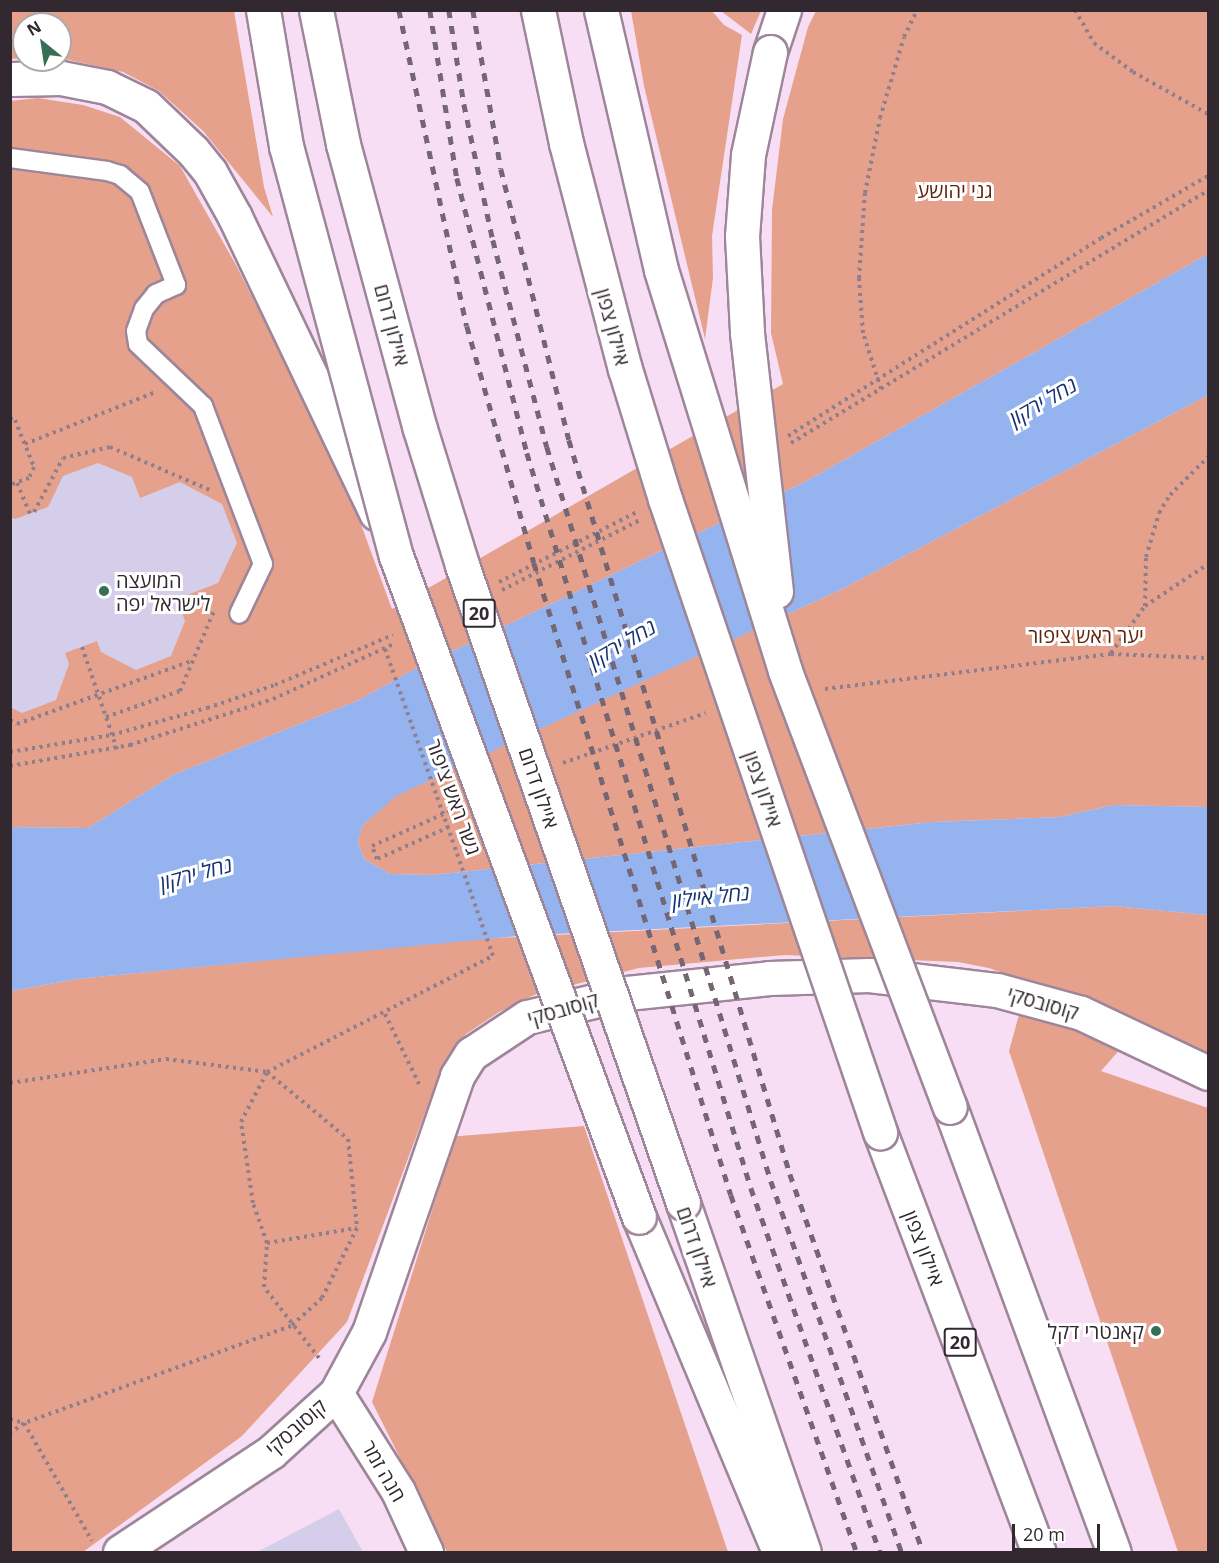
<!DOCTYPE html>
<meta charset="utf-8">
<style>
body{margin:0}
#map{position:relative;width:1219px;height:1563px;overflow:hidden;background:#f8def4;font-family:"Open Sans",Heebo,sans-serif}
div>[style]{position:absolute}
.green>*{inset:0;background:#e5a18c}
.water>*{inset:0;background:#95b3ee}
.building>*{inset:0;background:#d5ceeb}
.path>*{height:4px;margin-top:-2px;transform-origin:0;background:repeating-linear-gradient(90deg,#8f7e8c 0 3px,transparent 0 7.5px)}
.roads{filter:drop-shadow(2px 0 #9e869a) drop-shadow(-2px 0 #9e869a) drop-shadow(0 2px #9e869a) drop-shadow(0 -2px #9e869a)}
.lane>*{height:18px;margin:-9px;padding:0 9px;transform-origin:9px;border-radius:9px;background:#fff}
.street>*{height:33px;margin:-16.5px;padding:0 16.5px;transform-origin:16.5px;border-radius:16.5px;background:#fff}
.highway>*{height:33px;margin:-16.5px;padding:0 16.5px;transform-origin:16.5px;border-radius:16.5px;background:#fff}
.rail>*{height:4.5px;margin-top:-2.25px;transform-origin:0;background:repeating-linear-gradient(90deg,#756673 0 8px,transparent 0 16px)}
.path-bridge>*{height:4px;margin-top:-2px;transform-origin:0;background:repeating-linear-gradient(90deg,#8f7e8c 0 3px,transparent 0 7.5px)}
.bridges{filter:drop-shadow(2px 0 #9e869a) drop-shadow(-2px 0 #9e869a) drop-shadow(0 2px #9e869a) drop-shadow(0 -2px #9e869a)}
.highway-bridge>*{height:33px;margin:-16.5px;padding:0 16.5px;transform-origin:16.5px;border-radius:16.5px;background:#fff}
.dots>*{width:16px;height:16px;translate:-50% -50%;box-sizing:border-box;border:3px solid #fff;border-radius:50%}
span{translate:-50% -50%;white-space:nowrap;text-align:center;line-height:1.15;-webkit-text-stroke:6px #fff;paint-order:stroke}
.shield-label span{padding:2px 4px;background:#fff;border:2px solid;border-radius:4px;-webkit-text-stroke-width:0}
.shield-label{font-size:18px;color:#312830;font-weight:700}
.park-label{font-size:20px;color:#61220e}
.street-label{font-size:20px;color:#312830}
.poi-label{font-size:20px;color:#312830}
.left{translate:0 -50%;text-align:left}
.right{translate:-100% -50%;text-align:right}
.water-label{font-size:21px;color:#153275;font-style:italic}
.frame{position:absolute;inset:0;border:12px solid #312830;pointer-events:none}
.north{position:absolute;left:12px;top:12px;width:60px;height:60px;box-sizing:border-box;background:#fff;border:2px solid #ada9ac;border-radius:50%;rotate:330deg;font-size:16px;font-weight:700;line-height:24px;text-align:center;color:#312830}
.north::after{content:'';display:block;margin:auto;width:21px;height:27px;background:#376f56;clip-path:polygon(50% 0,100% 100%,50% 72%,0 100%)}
.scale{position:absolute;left:1012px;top:1524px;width:88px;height:27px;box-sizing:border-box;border:3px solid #312830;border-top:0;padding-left:8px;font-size:18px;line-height:21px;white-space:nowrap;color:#312830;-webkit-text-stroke:4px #fff;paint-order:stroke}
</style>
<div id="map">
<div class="green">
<i style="clip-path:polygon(10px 11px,234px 11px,264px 187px,273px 217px,203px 131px,159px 91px,123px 72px,60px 58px,60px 24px,24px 24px,24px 58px,11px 59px)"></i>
<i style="clip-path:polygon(631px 11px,712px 11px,724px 25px,742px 35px,712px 236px,713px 278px,705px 339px,644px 86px)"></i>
<i style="clip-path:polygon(721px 11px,761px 11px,751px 34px)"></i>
<i style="clip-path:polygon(816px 11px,1208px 11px,1208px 254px,805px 482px,413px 670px,359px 700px,173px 775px,88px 828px,11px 827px,10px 101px,38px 98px,83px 105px,120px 117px,180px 166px,236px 265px,345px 481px,392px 609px,783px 384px,771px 333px,772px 210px,783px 119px,808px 27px)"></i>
<i style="clip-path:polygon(1208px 395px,1208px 807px,1113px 805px,1060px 817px,932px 822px,433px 875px,390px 874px,364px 859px,358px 842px,362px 826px,395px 796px,844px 588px)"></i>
<i style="clip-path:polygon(1114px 906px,1208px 915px,1208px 1056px,1160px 1031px,989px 968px,958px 962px,785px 955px,639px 968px,534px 995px,499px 1012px,466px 1034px,444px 1062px,347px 1322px,242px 1436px,83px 1552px,11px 1552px,11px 991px,77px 979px,478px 939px)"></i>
<i style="clip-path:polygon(1020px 1011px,1122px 1047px,1101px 1071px,1208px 1108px,1208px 1552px,1178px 1552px,1009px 1051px)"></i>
<i style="clip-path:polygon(584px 1126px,728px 1552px,447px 1552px,372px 1402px,439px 1188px,447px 1137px)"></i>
</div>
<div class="water">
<i style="clip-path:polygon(1208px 254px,1208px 395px,844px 588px,396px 796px,362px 826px,358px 842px,364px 859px,390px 874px,433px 875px,932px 822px,1060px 817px,1113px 805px,1208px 807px,1208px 915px,1114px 906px,517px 936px,77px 979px,11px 991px,10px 827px,88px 828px,173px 775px,359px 700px,413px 670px,805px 482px)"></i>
</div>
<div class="building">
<i style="clip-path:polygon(98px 463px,132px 477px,140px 498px,180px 482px,222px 504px,237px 543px,218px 583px,177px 599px,185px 621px,171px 656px,136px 670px,101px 652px,97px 641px,65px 653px,69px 664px,56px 700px,22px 713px,10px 707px,10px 517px,15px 519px,48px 507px,63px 476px)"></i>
<i style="clip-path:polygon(339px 1509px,363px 1552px,257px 1552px)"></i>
</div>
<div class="path">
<i style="left:1075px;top:10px;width:38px;rotate:60deg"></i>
<i style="left:1094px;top:43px;width:49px;rotate:36.6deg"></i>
<i style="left:1133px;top:72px;width:86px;rotate:29.2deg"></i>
<i style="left:881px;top:389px;width:59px;rotate:-107.8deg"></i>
<i style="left:863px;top:333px;width:55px;rotate:-94.2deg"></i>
<i style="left:859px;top:278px;width:85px;rotate:-86deg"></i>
<i style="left:865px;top:193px;width:76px;rotate:-78.7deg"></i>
<i style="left:880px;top:118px;width:84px;rotate:-73.5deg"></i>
<i style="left:904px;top:37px;width:30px;rotate:-64deg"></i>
<i style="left:10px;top:418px;width:5px;rotate:22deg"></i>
<i style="left:15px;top:420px;width:51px;rotate:68deg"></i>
<i style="left:34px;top:467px;width:12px;rotate:114deg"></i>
<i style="left:29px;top:478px;width:20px;rotate:160deg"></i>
<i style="left:788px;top:436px;width:370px;rotate:-32.3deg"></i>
<i style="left:1101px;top:238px;width:124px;rotate:-30.1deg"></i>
<i style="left:791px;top:443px;width:488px;rotate:-31.2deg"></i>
<i style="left:25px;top:444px;width:141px;rotate:-21.7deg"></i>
<i style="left:17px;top:483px;width:34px;rotate:67deg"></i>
<i style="left:34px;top:512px;width:61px;rotate:-61.8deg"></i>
<i style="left:63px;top:458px;width:48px;rotate:-13.2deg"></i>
<i style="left:110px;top:447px;width:109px;rotate:23.3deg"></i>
<i style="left:499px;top:582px;width:155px;rotate:-26.9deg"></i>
<i style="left:502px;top:590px;width:155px;rotate:-26.9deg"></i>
<i style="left:1145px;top:606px;width:49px;rotate:-88.8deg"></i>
<i style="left:1146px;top:557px;width:46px;rotate:-73.5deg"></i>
<i style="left:1159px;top:513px;width:21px;rotate:-59deg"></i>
<i style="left:1170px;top:495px;width:54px;rotate:-45deg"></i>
<i style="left:82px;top:647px;width:108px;rotate:71.1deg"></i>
<i style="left:1111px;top:653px;width:58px;rotate:-54.1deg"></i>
<i style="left:1145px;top:606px;width:76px;rotate:-33.7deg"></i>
<i style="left:825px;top:689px;width:288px;rotate:-7deg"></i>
<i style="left:1111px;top:654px;width:97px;rotate:2.4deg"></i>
<i style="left:106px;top:717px;width:78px;rotate:-19.4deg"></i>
<i style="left:180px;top:691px;width:87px;rotate:-67deg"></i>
<i style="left:10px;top:720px;width:8px;rotate:30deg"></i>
<i style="left:17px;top:724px;width:185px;rotate:-19.9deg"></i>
<i style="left:10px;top:752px;width:103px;rotate:-9.5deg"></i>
<i style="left:112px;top:735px;width:99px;rotate:-15.9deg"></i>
<i style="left:207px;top:708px;width:72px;rotate:-18.7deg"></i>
<i style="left:275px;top:685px;width:128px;rotate:-23deg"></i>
<i style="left:563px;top:763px;width:151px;rotate:-19.3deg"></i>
<i style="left:10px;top:766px;width:122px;rotate:-9.9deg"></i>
<i style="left:130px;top:745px;width:150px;rotate:-17.8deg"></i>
<i style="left:273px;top:699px;width:135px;rotate:-24.5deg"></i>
<i style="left:449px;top:827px;width:79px;rotate:156deg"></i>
<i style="left:377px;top:859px;width:14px;rotate:-111deg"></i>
<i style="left:372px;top:846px;width:93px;rotate:-24.1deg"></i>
<i style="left:385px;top:1014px;width:80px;rotate:64.1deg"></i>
<i style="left:10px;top:1083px;width:158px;rotate:-8.7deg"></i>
<i style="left:166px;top:1059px;width:102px;rotate:7.3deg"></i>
<i style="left:267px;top:1072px;width:105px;rotate:39.6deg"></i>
<i style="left:348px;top:1139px;width:89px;rotate:84.2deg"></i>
<i style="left:357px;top:1228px;width:78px;rotate:116.6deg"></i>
<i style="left:322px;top:1298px;width:42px;rotate:137.9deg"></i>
<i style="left:291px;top:1326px;width:284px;rotate:160deg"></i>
<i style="left:24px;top:1423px;width:17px;rotate:144deg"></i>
<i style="left:267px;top:1243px;width:91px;rotate:-9.5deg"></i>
<i style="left:319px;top:1358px;width:90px;rotate:-127.8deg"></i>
<i style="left:264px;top:1287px;width:44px;rotate:-86.1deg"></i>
<i style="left:267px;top:1243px;width:42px;rotate:-109.3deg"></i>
<i style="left:253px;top:1203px;width:82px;rotate:-98.4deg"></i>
<i style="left:241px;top:1122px;width:56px;rotate:-62.5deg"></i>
<i style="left:267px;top:1072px;width:254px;rotate:-27.2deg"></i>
<i style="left:10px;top:1419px;width:15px;rotate:16deg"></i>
<i style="left:24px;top:1423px;width:136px;rotate:60deg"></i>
</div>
<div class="roads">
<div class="lane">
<i style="left:10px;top:158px;width:98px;rotate:7.6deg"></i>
<i style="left:107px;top:171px;width:14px;rotate:17deg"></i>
<i style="left:120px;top:175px;width:26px;rotate:40deg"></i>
<i style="left:140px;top:192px;width:100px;rotate:68.8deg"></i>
<i style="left:176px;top:285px;width:22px;rotate:156deg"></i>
<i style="left:156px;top:294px;width:19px;rotate:129deg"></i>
<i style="left:144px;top:309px;width:23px;rotate:110deg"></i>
<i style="left:136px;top:331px;width:13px;rotate:81deg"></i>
<i style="left:138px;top:344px;width:90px;rotate:43.6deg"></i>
<i style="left:203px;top:406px;width:169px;rotate:69.2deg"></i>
<i style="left:263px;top:564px;width:55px;rotate:115.6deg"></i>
</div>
<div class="street">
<i style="left:336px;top:1393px;width:116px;rotate:57.7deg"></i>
<i style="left:398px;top:1491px;width:67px;rotate:65.3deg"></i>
<i style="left:120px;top:1552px;width:181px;rotate:-33.5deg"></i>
<i style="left:271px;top:1452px;width:88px;rotate:-42.2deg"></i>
<i style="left:336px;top:1393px;width:69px;rotate:-61.6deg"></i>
<i style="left:369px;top:1332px;width:271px;rotate:-71deg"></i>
<i style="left:457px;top:1076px;width:26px;rotate:-58deg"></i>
<i style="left:471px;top:1054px;width:67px;rotate:-33.5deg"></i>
<i style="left:527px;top:1017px;width:103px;rotate:-13.5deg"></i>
<i style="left:627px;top:993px;width:143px;rotate:-6deg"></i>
<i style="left:769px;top:978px;width:100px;rotate:-1.7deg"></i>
<i style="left:869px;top:975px;width:129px;rotate:6.7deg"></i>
<i style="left:997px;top:990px;width:87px;rotate:15.3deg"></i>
<i style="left:1081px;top:1013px;width:140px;rotate:25.3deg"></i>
</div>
<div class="highway">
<i style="left:770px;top:52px;width:44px;rotate:-71.6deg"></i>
<i style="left:10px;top:79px;width:51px;rotate:-1.1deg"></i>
<i style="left:61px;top:78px;width:47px;rotate:11.1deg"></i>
<i style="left:107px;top:87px;width:43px;rotate:26deg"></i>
<i style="left:146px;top:106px;width:65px;rotate:43.8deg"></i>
<i style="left:193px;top:151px;width:27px;rotate:51deg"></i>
<i style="left:210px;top:172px;width:51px;rotate:60.9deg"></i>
<i style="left:235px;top:217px;width:328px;rotate:64.5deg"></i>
<i style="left:950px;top:1107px;width:474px;rotate:69.8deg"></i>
<i style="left:880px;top:1132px;width:449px;rotate:69.3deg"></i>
<i style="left:683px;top:1203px;width:369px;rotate:70.9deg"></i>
<i style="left:639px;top:1217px;width:363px;rotate:67.3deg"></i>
</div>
</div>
<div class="rail">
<i style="left:399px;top:10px;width:323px;rotate:77.9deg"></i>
<i style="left:467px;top:326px;width:246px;rotate:74.2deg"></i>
<i style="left:534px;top:563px;width:662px;rotate:72.69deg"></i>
<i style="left:731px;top:1195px;width:379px;rotate:70.6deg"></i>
<i style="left:430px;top:10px;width:170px;rotate:80.9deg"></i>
<i style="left:457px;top:178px;width:284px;rotate:75.7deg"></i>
<i style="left:527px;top:453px;width:768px;rotate:73.05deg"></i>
<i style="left:751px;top:1188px;width:386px;rotate:70.5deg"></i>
<i style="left:449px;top:10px;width:95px;rotate:80.9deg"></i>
<i style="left:464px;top:104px;width:139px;rotate:78deg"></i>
<i style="left:493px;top:240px;width:214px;rotate:75.4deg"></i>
<i style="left:547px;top:447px;width:767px;rotate:73.03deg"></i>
<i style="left:771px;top:1181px;width:393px;rotate:70.6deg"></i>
<i style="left:473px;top:10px;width:161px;rotate:80deg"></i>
<i style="left:501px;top:169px;width:279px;rotate:75.9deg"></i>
<i style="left:569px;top:440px;width:767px;rotate:73.24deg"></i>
<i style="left:790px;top:1174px;width:401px;rotate:70.6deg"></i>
</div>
<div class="path-bridge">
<i style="left:385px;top:649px;width:325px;rotate:70.6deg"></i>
</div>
<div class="bridges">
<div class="highway-bridge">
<i style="left:263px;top:10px;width:138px;rotate:80.4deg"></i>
<i style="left:286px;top:146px;width:424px;rotate:75deg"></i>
<i style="left:396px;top:556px;width:704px;rotate:69.82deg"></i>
<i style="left:316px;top:10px;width:137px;rotate:78.6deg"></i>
<i style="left:343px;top:144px;width:295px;rotate:74.9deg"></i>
<i style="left:420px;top:429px;width:142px;rotate:72.8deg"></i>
<i style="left:462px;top:565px;width:675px;rotate:70.89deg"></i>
<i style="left:538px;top:10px;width:136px;rotate:78.1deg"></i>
<i style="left:566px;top:143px;width:234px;rotate:75.4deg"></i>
<i style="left:625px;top:369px;width:136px;rotate:72.9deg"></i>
<i style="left:665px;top:499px;width:669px;rotate:71.24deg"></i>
<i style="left:601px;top:10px;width:267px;rotate:77deg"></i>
<i style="left:661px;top:270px;width:420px;rotate:72.8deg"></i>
<i style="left:785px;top:671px;width:466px;rotate:69.3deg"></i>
<i style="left:770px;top:52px;width:105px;rotate:102.1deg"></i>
<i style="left:748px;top:155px;width:81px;rotate:94.2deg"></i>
<i style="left:742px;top:236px;width:97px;rotate:87deg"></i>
<i style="left:747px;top:333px;width:260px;rotate:83.6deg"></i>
</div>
</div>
<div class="dots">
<i style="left:104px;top:591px;background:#376f56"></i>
<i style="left:1156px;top:1331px;background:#376f56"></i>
</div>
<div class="shield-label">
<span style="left:479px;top:613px">20</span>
<span style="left:960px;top:1342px">20</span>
</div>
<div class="park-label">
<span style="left:955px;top:190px">גני יהושע</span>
<span style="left:1086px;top:635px">יער ראש ציפור</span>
</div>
<div class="street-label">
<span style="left:392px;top:325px;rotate:75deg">איילון דרום</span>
<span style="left:613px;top:327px;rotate:75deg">איילון צפון</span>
<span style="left:539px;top:788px;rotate:71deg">איילון דרום</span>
<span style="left:763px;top:789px;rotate:71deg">איילון צפון</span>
<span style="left:454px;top:797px;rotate:70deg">גשר ראש ציפור</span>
<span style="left:1043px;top:1003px;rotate:16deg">קוסובסקי</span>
<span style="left:563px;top:1009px;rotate:-16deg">קוסובסקי</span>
<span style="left:697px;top:1247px;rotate:71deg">איילון דרום</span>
<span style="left:924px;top:1248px;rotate:69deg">איילון צפון</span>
<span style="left:296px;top:1427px;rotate:-41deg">קוסובסקי</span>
<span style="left:384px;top:1471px;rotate:60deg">חנה זמר</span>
</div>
<div class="poi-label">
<span class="left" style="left:116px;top:592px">המועצה<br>לישראל יפה</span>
<span class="right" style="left:1144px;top:1331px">קאנטרי דקל</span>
</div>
<div class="water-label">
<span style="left:1043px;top:401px;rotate:-30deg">נחל ירקון</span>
<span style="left:622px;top:643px;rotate:-30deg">נחל ירקון</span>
<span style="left:196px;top:873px;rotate:-15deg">נחל ירקון</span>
<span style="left:711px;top:896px;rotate:-6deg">נחל איילון</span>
</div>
<div class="frame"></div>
<div class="north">N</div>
<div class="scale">20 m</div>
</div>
